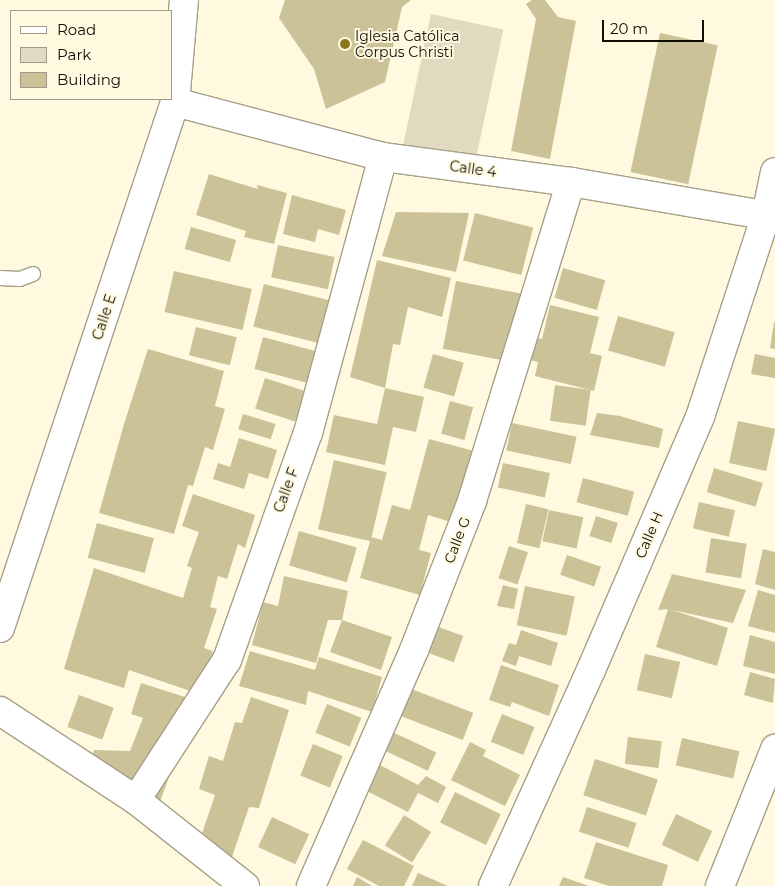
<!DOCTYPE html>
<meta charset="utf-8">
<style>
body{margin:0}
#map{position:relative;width:775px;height:886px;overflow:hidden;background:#fef9df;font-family:Montserrat,sans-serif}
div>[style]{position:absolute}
.green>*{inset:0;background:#e0dac0;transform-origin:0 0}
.building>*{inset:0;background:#cbc298;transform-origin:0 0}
.roads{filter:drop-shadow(1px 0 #a5a088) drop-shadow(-1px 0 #a5a088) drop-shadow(0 1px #a5a088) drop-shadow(0 -1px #a5a088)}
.service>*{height:14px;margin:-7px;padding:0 7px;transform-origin:7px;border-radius:7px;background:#fff}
.minor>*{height:28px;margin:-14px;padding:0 14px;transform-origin:14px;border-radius:14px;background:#fff}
.tertiary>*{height:28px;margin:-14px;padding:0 14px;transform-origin:14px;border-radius:14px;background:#fff}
.dots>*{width:14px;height:14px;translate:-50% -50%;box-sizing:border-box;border:2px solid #fef9df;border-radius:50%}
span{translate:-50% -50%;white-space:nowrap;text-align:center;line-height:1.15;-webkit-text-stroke:4px #fef9df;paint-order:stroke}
.poi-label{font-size:14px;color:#100e06}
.left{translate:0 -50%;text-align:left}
.street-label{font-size:14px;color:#100e06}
.legend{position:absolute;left:10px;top:10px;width:162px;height:90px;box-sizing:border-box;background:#fef9df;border:1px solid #9f9b88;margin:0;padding:6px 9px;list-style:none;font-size:15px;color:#100e06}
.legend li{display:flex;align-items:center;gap:10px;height:25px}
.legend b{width:25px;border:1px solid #9f9b88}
.scale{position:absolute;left:602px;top:20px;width:102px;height:22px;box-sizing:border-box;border:2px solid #100e06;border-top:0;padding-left:6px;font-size:15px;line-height:18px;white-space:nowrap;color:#100e06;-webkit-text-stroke:4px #fef9df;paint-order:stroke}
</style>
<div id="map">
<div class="green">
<i style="left:431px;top:14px;width:74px;height:134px;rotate:12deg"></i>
</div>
<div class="building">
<i style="clip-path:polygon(285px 0,411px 0,402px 7px,385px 82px,326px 109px,314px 69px,279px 18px)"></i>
<i style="clip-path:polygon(532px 0,545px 0,558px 17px,576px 21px,550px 159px,511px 151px,536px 19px,526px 4px)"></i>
<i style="left:660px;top:33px;width:59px;height:142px;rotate:12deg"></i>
<i style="clip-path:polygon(209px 174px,258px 189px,257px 185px,287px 193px,274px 244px,244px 237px,246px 231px,196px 215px)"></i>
<i style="clip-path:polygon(292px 195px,346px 210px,339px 235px,318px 229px,315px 242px,283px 234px)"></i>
<i style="clip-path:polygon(396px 212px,469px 213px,456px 272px,382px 256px)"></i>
<i style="left:475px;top:213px;width:60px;height:49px;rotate:14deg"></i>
<i style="left:191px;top:227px;width:47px;height:23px;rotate:16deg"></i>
<i style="left:278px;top:245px;width:58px;height:33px;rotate:12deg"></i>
<i style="clip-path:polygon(377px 260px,451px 278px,442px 317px,408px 307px,400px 345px,393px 344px,385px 388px,350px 377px)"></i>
<i style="left:563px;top:268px;width:44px;height:31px;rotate:16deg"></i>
<i style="left:174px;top:271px;width:80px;height:42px;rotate:13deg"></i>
<i style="left:456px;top:281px;width:66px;height:69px;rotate:11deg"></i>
<i style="left:264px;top:284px;width:68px;height:44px;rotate:14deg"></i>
<i style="clip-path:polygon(550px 305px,599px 317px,590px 353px,602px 356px,594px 391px,535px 376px,538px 362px,522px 358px,527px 336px,542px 339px)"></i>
<i style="left:618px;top:316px;width:59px;height:36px;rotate:16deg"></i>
<i style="clip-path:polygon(774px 322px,775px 322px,775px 349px,770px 348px)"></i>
<i style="left:196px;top:327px;width:42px;height:29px;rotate:14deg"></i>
<i style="left:263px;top:337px;width:54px;height:33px;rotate:15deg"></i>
<i style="clip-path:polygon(148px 349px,224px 371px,215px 406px,225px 409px,213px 450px,205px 447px,193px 486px,188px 485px,174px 534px,99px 513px,124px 424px)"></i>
<i style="left:433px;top:354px;width:32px;height:35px;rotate:16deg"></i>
<i style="clip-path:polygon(755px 354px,775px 358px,775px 378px,751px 374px)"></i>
<i style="left:265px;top:378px;width:42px;height:32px;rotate:18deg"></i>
<i style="left:555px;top:385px;width:36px;height:36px;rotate:8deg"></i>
<i style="clip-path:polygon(385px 388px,424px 397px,416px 432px,393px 427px,385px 465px,326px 452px,334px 415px,377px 424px)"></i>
<i style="left:450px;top:401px;width:24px;height:34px;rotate:15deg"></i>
<i style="clip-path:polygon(597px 413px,620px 416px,663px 429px,659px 448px,590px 435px)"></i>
<i style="left:243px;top:414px;width:34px;height:16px;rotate:17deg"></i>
<i style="left:738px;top:421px;width:38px;height:43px;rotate:12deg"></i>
<i style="left:512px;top:423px;width:66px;height:28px;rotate:12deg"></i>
<i style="clip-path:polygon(239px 438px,277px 450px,268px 479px,249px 473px,244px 489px,213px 479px,218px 463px,230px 467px)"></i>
<i style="clip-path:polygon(429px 439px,474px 451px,454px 523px,428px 515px,419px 550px,431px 553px,420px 595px,360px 578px,371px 537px,382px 540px,392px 505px,410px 510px)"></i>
<i style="left:334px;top:460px;width:54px;height:71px;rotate:13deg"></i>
<i style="left:503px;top:463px;width:48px;height:25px;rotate:12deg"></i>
<i style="left:714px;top:468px;width:51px;height:25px;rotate:17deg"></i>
<i style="left:583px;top:478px;width:53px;height:25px;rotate:15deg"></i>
<i style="clip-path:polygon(193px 494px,255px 515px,245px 548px,238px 544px,227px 579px,218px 576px,210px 607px,217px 609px,204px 648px,213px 651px,199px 694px,129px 670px,124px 688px,64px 669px,94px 568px,183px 598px,192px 568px,187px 566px,199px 532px,182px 526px)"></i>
<i style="left:699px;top:502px;width:37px;height:27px;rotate:13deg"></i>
<i style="left:526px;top:504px;width:23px;height:40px;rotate:13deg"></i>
<i style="left:549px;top:510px;width:35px;height:32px;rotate:12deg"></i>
<i style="left:596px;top:516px;width:23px;height:21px;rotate:18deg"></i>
<i style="left:97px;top:523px;width:59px;height:36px;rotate:15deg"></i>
<i style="left:299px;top:531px;width:60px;height:36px;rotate:16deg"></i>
<i style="left:711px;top:538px;width:36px;height:35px;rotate:9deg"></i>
<i style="left:509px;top:546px;width:20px;height:34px;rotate:18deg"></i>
<i style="clip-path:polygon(763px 549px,775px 552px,775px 590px,755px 584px)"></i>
<i style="left:567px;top:555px;width:36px;height:21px;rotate:19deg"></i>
<i style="clip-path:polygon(672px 574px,746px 590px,733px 623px,672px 610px,728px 628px,717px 666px,656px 647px,668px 609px,658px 610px)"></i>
<i style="clip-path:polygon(284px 576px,348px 591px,342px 620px,392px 637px,381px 670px,330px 652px,342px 620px,328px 620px,316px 663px,252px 645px,263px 602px,278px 606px)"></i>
<i style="clip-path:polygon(503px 585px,518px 589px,514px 609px,497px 606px)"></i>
<i style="left:525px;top:586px;width:51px;height:40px;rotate:12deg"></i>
<i style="clip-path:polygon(758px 590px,775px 595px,775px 633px,748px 626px)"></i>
<i style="left:436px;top:626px;width:29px;height:28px;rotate:20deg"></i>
<i style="clip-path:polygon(521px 630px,558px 643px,551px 666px,519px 656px,516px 666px,502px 661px,509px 643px,516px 645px)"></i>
<i style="clip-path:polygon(750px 635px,775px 642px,775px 674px,743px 666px)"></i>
<i style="clip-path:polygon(250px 651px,315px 670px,319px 657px,382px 677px,372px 712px,308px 691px,306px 705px,239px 686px)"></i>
<i style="left:645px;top:654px;width:36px;height:37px;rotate:13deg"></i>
<i style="clip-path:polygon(501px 665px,559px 685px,549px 716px,512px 702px,510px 707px,489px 700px)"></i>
<i style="clip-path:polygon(750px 672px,775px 679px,773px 703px,744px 695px)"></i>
<i style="clip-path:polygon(141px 683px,185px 697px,175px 730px,185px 734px,155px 815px,87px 773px,94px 750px,130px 751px,143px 718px,131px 714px)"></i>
<i style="left:406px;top:687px;width:72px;height:29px;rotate:21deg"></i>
<i style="left:79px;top:695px;width:37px;height:34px;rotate:20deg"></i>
<i style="clip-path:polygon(251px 697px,289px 710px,259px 808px,249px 807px,231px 860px,197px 848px,215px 795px,199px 789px,209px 756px,223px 761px,235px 722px,242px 723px)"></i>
<i style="left:327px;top:704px;width:37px;height:31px;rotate:22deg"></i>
<i style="left:502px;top:714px;width:35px;height:30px;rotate:22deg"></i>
<i style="left:390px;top:731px;width:51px;height:20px;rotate:25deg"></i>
<i style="left:628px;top:737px;width:34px;height:27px;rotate:7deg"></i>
<i style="left:682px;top:738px;width:59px;height:28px;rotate:13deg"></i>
<i style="clip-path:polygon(470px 742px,486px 750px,483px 756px,520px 775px,505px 806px,451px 780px)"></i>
<i style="left:313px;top:744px;width:32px;height:34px;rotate:22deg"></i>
<i style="left:595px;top:759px;width:66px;height:38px;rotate:18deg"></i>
<i style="clip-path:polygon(378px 764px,418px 785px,426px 776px,446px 787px,438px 803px,418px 793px,408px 812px,365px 790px)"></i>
<i style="left:455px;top:792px;width:51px;height:34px;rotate:26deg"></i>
<i style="left:587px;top:807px;width:52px;height:26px;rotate:18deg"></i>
<i style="left:676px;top:814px;width:40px;height:34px;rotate:25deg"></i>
<i style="left:404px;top:815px;width:32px;height:36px;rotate:32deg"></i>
<i style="left:272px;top:817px;width:41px;height:33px;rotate:25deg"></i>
<i style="clip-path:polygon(363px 840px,414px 866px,404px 886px,379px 886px,347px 869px)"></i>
<i style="clip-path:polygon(596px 842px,668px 865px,662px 886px,609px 886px,584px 878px)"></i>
<i style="clip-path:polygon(418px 873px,448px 886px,412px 886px)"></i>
<i style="clip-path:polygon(357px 877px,372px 886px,353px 886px)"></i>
<i style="clip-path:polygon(563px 877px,589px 886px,559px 886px)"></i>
</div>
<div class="roads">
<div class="service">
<i style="left:0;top:278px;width:20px;rotate:3deg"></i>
<i style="left:20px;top:279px;width:14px;rotate:-21deg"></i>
</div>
<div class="minor">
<i style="left:0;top:628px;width:554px;rotate:-71.6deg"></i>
<i style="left:0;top:711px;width:163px;rotate:33.2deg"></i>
<i style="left:136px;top:800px;width:139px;rotate:38.3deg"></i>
<i style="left:136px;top:800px;width:167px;rotate:-57deg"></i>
<i style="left:227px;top:660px;width:241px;rotate:-70.4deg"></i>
<i style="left:308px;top:433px;width:286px;rotate:-74.8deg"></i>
<i style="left:311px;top:886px;width:257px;rotate:-66.4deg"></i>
<i style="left:414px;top:650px;width:160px;rotate:-68.7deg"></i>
<i style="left:472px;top:501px;width:334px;rotate:-72.8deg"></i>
<i style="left:493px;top:886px;width:237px;rotate:-65.6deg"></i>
<i style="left:591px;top:670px;width:275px;rotate:-66.7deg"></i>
<i style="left:700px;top:417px;width:213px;rotate:-71.9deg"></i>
<i style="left:766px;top:215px;width:44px;rotate:-78.2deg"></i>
<i style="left:720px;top:886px;width:148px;rotate:-68.1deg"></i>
</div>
<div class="tertiary">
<i style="left:184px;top:0;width:102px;rotate:95deg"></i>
<i style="left:175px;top:102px;width:215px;rotate:14.8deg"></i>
<i style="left:383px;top:157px;width:190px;rotate:7.6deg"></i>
<i style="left:571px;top:182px;width:207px;rotate:9.7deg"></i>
</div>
</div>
<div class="dots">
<i style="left:345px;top:44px;background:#8a771b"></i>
</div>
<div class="poi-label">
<span class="left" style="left:355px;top:44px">Iglesia Católica<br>Corpus Christi</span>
</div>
<div class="street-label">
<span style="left:473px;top:169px;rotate:8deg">Calle 4</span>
<span style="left:104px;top:317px;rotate:-72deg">Calle E</span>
<span style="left:286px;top:490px;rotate:-70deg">Calle F</span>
<span style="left:649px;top:535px;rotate:-67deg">Calle H</span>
<span style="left:457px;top:540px;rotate:-69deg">Calle G</span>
</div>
<ul class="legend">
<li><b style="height:6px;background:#fff"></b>Road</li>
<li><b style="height:14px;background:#e0dac0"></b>Park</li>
<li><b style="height:14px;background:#cbc298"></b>Building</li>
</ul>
<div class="scale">20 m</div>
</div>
